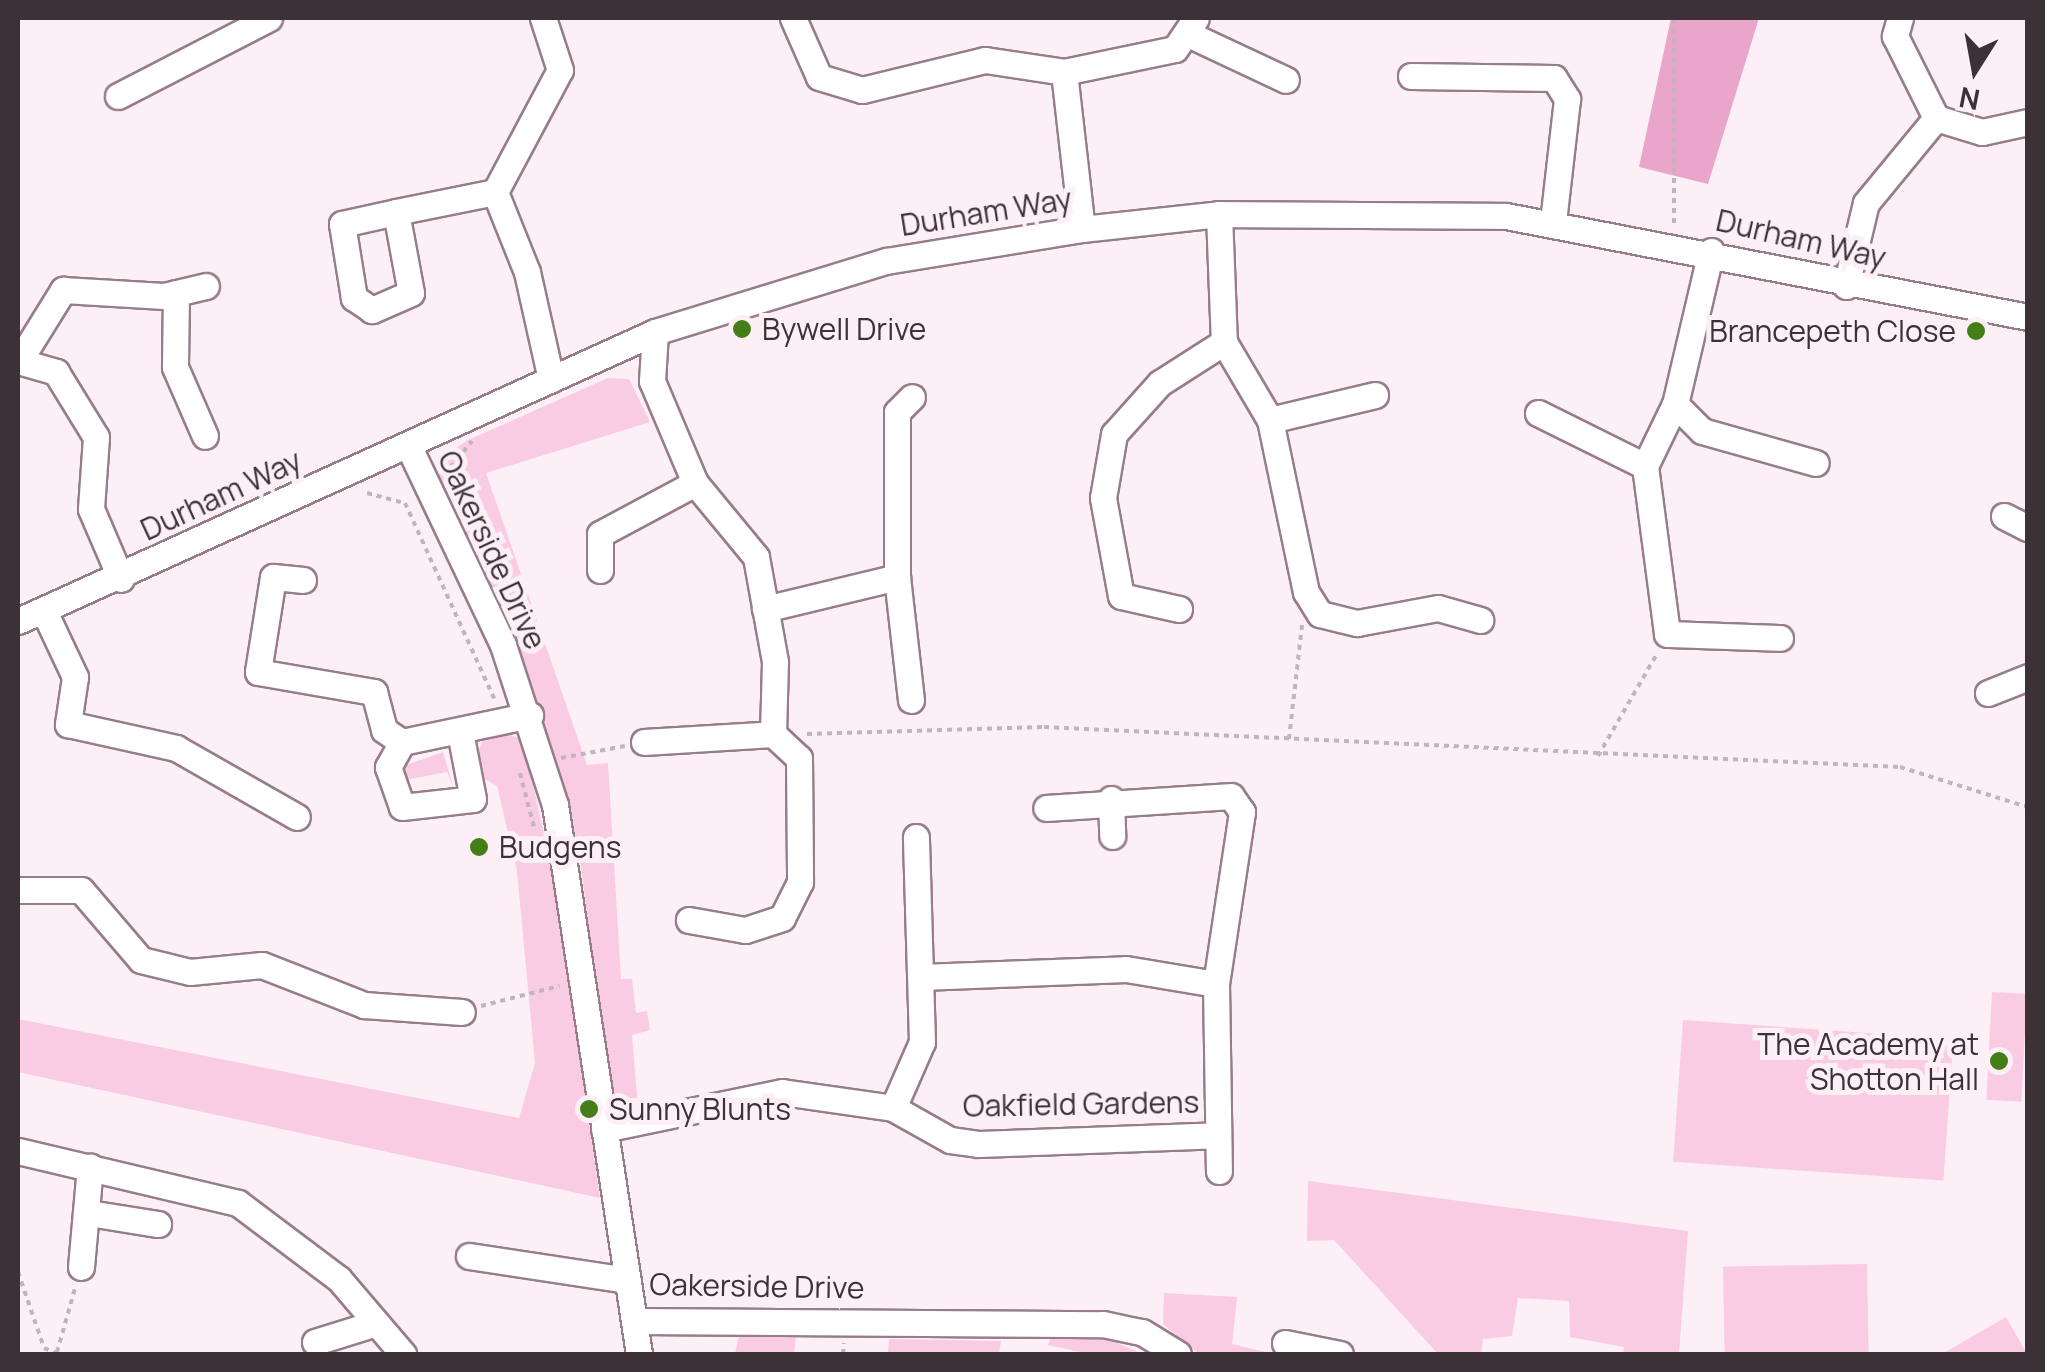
<!DOCTYPE html>
<style>
body{margin:0}
#map{position:relative;width:2045px;height:1372px;overflow:hidden;background:#fcf0f6;font-family:Manrope,sans-serif}
div>[style]{position:absolute}
.green>*{inset:0;background:#f9cce4;transform-origin:0 0}
.forest>*{inset:0;background:#eaa5cb}
.path>*{height:4px;margin-top:-2px;transform-origin:0;background:repeating-linear-gradient(90deg,#c1b5bb 0 5px,transparent 0 10px)}
.roads{filter:drop-shadow(2px 0 #977d8b) drop-shadow(-2px 0 #977d8b) drop-shadow(0 2px #977d8b) drop-shadow(0 -2px #977d8b)}
.minor>*{height:25px;margin:-12.5px;padding:0 12.5px;transform-origin:12.5px;border-radius:12.5px;background:#fff}
.dots>*{width:28px;height:28px;translate:-50% -50%;box-sizing:border-box;border:5px solid #fcf0f6;border-radius:50%}
span{translate:-50% -50%;white-space:nowrap;text-align:center;line-height:1.15;-webkit-text-stroke:10px #fcf0f6;paint-order:stroke}
.street-label{font-size:30px;color:#3c3136}
.poi-label{font-size:30px;color:#3c3136}
.left{translate:0 -50%;text-align:left}
.right{translate:-100% -50%;text-align:right}
.frame{position:absolute;inset:0;border:20px solid #3c3136;pointer-events:none}
.north{position:absolute;left:1925px;top:20px;width:100px;height:100px;-webkit-text-stroke:8px #fcf0f6;paint-order:stroke;rotate:191deg;font-size:28px;font-weight:700;line-height:40px;text-align:center;color:#3c3136}
.north::after{content:'';display:block;margin:auto;width:35px;height:45px;background:#3c3136;clip-path:polygon(50% 0,100% 100%,50% 72%,0 100%)}
</style>
<div id="map">
<div class="green">
<i style="clip-path:polygon(608px 378px,629px 379px,650px 422px,486px 473px,587px 765px,608px 763px,621px 979px,632px 979px,636px 1013px,647px 1011px,650px 1030px,632px 1035px,638px 1107px,618px 1104px,608px 1085px,581px 866px,543px 726px,438px 478px,448px 453px,468px 440px)"></i>
<i style="clip-path:polygon(508px 734px,523px 740px,554px 878px,600px 1198px,18px 1072px,18px 1019px,519px 1118px,535px 1063px,517px 871px,497px 786px,471px 771px,482px 742px)"></i>
<i style="clip-path:polygon(443px 752px,453px 786px,447px 772px,405px 780px,395px 769px)"></i>
<i style="left:1992px;top:992px;width:35px;height:108px;rotate:3deg"></i>
<i style="left:1683px;top:1020px;width:271px;height:142px;rotate:4deg"></i>
<i style="clip-path:polygon(1308px 1181px,1688px 1231px,1679px 1354px,1623px 1354px,1624px 1347px,1570px 1337px,1569px 1301px,1518px 1298px,1512px 1336px,1483px 1339px,1481px 1354px,1438px 1354px,1334px 1240px,1307px 1241px)"></i>
<i style="left:1867px;top:1264px;width:90px;height:144px;rotate:89deg"></i>
<i style="clip-path:polygon(1164px 1293px,1237px 1297px,1232px 1344px,1274px 1354px,1199px 1354px,1163px 1324px)"></i>
<i style="clip-path:polygon(2006px 1317px,2027px 1354px,1942px 1354px)"></i>
<i style="clip-path:polygon(739px 1334px,796px 1336px,794px 1354px,735px 1354px)"></i>
<i style="clip-path:polygon(1051px 1337px,1111px 1340px,1142px 1354px,1090px 1354px,1048px 1345px)"></i>
<i style="clip-path:polygon(889px 1339px,1001px 1341px,999px 1354px,888px 1354px)"></i>
</div>
<div class="forest">
<i style="clip-path:polygon(1671px 18px,1759px 18px,1708px 184px,1639px 167px)"></i>
</div>
<div class="path">
<i style="left:1674px;top:18px;width:209px;rotate:90deg"></i>
<i style="left:444px;top:475px;width:44px;rotate:-50.5deg"></i>
<i style="left:367px;top:493px;width:39px;rotate:15deg"></i>
<i style="left:405px;top:503px;width:220px;rotate:65.5deg"></i>
<i style="left:807px;top:734px;width:237px;rotate:-1.7deg"></i>
<i style="left:1044px;top:727px;width:857px;rotate:2.68deg"></i>
<i style="left:1900px;top:767px;width:134px;rotate:17.4deg"></i>
<i style="left:1289px;top:739px;width:115px;rotate:-83.5deg"></i>
<i style="left:1598px;top:756px;width:118px;rotate:-60deg"></i>
<i style="left:561px;top:758px;width:65px;rotate:-10.6deg"></i>
<i style="left:520px;top:773px;width:56px;rotate:75.5deg"></i>
<i style="left:481px;top:1006px;width:81px;rotate:-14.4deg"></i>
<i style="left:18px;top:1272px;width:80px;rotate:71.1deg"></i>
<i style="left:44px;top:1348px;width:16px;rotate:22deg"></i>
<i style="left:57px;top:1352px;width:70px;rotate:-74.2deg"></i>
<i style="left:843px;top:1354px;width:11px;rotate:-85deg"></i>
</div>
<div class="roads">
<div class="minor">
<i style="left:793px;top:18px;width:64px;rotate:66.2deg"></i>
<i style="left:819px;top:77px;width:45px;rotate:16.8deg"></i>
<i style="left:862px;top:90px;width:127px;rotate:-13.7deg"></i>
<i style="left:985px;top:60px;width:80px;rotate:8.6deg"></i>
<i style="left:1064px;top:72px;width:113px;rotate:-11.7deg"></i>
<i style="left:1175px;top:49px;width:37px;rotate:-56deg"></i>
<i style="left:1900px;top:18px;width:19px;rotate:106deg"></i>
<i style="left:1895px;top:36px;width:92px;rotate:63.4deg"></i>
<i style="left:1936px;top:118px;width:48px;rotate:16.9deg"></i>
<i style="left:1982px;top:132px;width:47px;rotate:-12.3deg"></i>
<i style="left:1188px;top:34px;width:108px;rotate:25.1deg"></i>
<i style="left:1064px;top:72px;width:158px;rotate:83.5deg"></i>
<i style="left:1411px;top:76px;width:143px;rotate:0.8deg"></i>
<i style="left:1554px;top:78px;width:25px;rotate:58deg"></i>
<i style="left:1567px;top:99px;width:124px;rotate:96.5deg"></i>
<i style="left:118px;top:96px;width:170px;rotate:-27.3deg"></i>
<i style="left:495px;top:192px;width:138px;rotate:-62deg"></i>
<i style="left:560px;top:70px;width:55px;rotate:-108.1deg"></i>
<i style="left:396px;top:212px;width:82px;rotate:79.5deg"></i>
<i style="left:411px;top:293px;width:43px;rotate:156.4deg"></i>
<i style="left:372px;top:310px;width:22px;rotate:-146deg"></i>
<i style="left:354px;top:298px;width:75px;rotate:-99.2deg"></i>
<i style="left:342px;top:224px;width:55px;rotate:-12.5deg"></i>
<i style="left:396px;top:212px;width:101px;rotate:-11.4deg"></i>
<i style="left:495px;top:192px;width:86px;rotate:68.2deg"></i>
<i style="left:527px;top:272px;width:110px;rotate:77.4deg"></i>
<i style="left:1219px;top:214px;width:128px;rotate:87.8deg"></i>
<i style="left:1224px;top:342px;width:91px;rotate:59.5deg"></i>
<i style="left:1270px;top:420px;width:176px;rotate:78.2deg"></i>
<i style="left:1306px;top:592px;width:26px;rotate:58deg"></i>
<i style="left:1320px;top:614px;width:38px;rotate:14deg"></i>
<i style="left:1357px;top:623px;width:82px;rotate:-10.5deg"></i>
<i style="left:1438px;top:608px;width:44px;rotate:15.9deg"></i>
<i style="left:1711px;top:251px;width:157px;rotate:103.2deg"></i>
<i style="left:1675px;top:404px;width:69px;rotate:115.8deg"></i>
<i style="left:1645px;top:466px;width:169px;rotate:82.5deg"></i>
<i style="left:1667px;top:634px;width:113px;rotate:2deg"></i>
<i style="left:1846px;top:286px;width:85px;rotate:-76.5deg"></i>
<i style="left:1866px;top:203px;width:110px;rotate:-50.5deg"></i>
<i style="left:176px;top:293px;width:74px;rotate:90.8deg"></i>
<i style="left:175px;top:367px;width:75px;rotate:66.5deg"></i>
<i style="left:655px;top:332px;width:49px;rotate:93.5deg"></i>
<i style="left:652px;top:381px;width:111px;rotate:67.1deg"></i>
<i style="left:695px;top:483px;width:96px;rotate:50.5deg"></i>
<i style="left:756px;top:557px;width:107px;rotate:79.7deg"></i>
<i style="left:775px;top:662px;width:72px;rotate:91.6deg"></i>
<i style="left:773px;top:734px;width:35px;rotate:43deg"></i>
<i style="left:799px;top:758px;width:124px;rotate:89.5deg"></i>
<i style="left:800px;top:882px;width:40px;rotate:116.6deg"></i>
<i style="left:782px;top:918px;width:39px;rotate:162deg"></i>
<i style="left:745px;top:930px;width:57px;rotate:-169.9deg"></i>
<i style="left:18px;top:361px;width:40px;rotate:16deg"></i>
<i style="left:56px;top:372px;width:76px;rotate:58.4deg"></i>
<i style="left:96px;top:437px;width:72px;rotate:94deg"></i>
<i style="left:91px;top:509px;width:76px;rotate:66.8deg"></i>
<i style="left:19px;top:361px;width:84px;rotate:-58.2deg"></i>
<i style="left:63px;top:290px;width:101px;rotate:3.4deg"></i>
<i style="left:164px;top:296px;width:43px;rotate:-13.4deg"></i>
<i style="left:1675px;top:404px;width:38px;rotate:45deg"></i>
<i style="left:1702px;top:431px;width:118px;rotate:15.7deg"></i>
<i style="left:1538px;top:413px;width:119px;rotate:26.4deg"></i>
<i style="left:1270px;top:420px;width:108px;rotate:-13.4deg"></i>
<i style="left:408px;top:445px;width:221px;rotate:64.6deg"></i>
<i style="left:503px;top:645px;width:168px;rotate:72deg"></i>
<i style="left:555px;top:805px;width:555px;rotate:81.3deg"></i>
<i style="left:2004px;top:516px;width:27px;rotate:27deg"></i>
<i style="left:600px;top:570px;width:36px;rotate:-90deg"></i>
<i style="left:600px;top:534px;width:108px;rotate:-28.2deg"></i>
<i style="left:303px;top:580px;width:30px;rotate:-174deg"></i>
<i style="left:273px;top:577px;width:96px;rotate:99deg"></i>
<i style="left:258px;top:672px;width:118px;rotate:9.8deg"></i>
<i style="left:374px;top:692px;width:39px;rotate:75deg"></i>
<i style="left:384px;top:730px;width:22px;rotate:34deg"></i>
<i style="left:402px;top:742px;width:131px;rotate:-11.9deg"></i>
<i style="left:765px;top:609px;width:136px;rotate:-13.6deg"></i>
<i style="left:1179px;top:609px;width:59px;rotate:-167.4deg"></i>
<i style="left:1121px;top:596px;width:100px;rotate:-100.4deg"></i>
<i style="left:1103px;top:498px;width:65px;rotate:-80.2deg"></i>
<i style="left:1114px;top:434px;width:69px;rotate:-48deg"></i>
<i style="left:1160px;top:383px;width:76px;rotate:-32.6deg"></i>
<i style="left:44px;top:611px;width:73px;rotate:64.8deg"></i>
<i style="left:75px;top:677px;width:48px;rotate:98.5deg"></i>
<i style="left:68px;top:724px;width:111px;rotate:12.5deg"></i>
<i style="left:176px;top:748px;width:139px;rotate:29.7deg"></i>
<i style="left:18px;top:621px;width:699px;rotate:-24.4deg"></i>
<i style="left:655px;top:332px;width:242px;rotate:-17.1deg"></i>
<i style="left:886px;top:261px;width:199px;rotate:-9.3deg"></i>
<i style="left:1082px;top:229px;width:138px;rotate:-6.2deg"></i>
<i style="left:1219px;top:214px;width:287px;rotate:0.4deg"></i>
<i style="left:1506px;top:216px;width:532px;rotate:10.95deg"></i>
<i style="left:1988px;top:693px;width:43px;rotate:-21.8deg"></i>
<i style="left:911px;top:700px;width:124px;rotate:-96.5deg"></i>
<i style="left:897px;top:577px;width:165px;rotate:-90deg"></i>
<i style="left:897px;top:412px;width:21px;rotate:-45deg"></i>
<i style="left:402px;top:742px;width:29px;rotate:119deg"></i>
<i style="left:388px;top:767px;width:42px;rotate:70.7deg"></i>
<i style="left:402px;top:807px;width:71px;rotate:-6.4deg"></i>
<i style="left:473px;top:799px;width:63px;rotate:-101deg"></i>
<i style="left:644px;top:742px;width:129px;rotate:-3.5deg"></i>
<i style="left:1111px;top:799px;width:37px;rotate:88deg"></i>
<i style="left:18px;top:890px;width:63px"></i>
<i style="left:81px;top:890px;width:92px;rotate:49.4deg"></i>
<i style="left:141px;top:960px;width:50px;rotate:13.8deg"></i>
<i style="left:190px;top:972px;width:72px;rotate:-5.6deg"></i>
<i style="left:262px;top:965px;width:110px;rotate:21.4deg"></i>
<i style="left:364px;top:1005px;width:98px;rotate:4.1deg"></i>
<i style="left:921px;top:977px;width:205px;rotate:-2.2deg"></i>
<i style="left:1126px;top:969px;width:91px;rotate:9.5deg"></i>
<i style="left:1216px;top:984px;width:174px;rotate:-81.4deg"></i>
<i style="left:1242px;top:812px;width:19px;rotate:-125deg"></i>
<i style="left:1231px;top:796px;width:185px;rotate:176.3deg"></i>
<i style="left:1216px;top:984px;width:187px;rotate:89.1deg"></i>
<i style="left:893px;top:1108px;width:72px;rotate:-66.3deg"></i>
<i style="left:922px;top:1042px;width:205px;rotate:-91.7deg"></i>
<i style="left:604px;top:1129px;width:182px;rotate:-11.7deg"></i>
<i style="left:782px;top:1092px;width:112px;rotate:8.2deg"></i>
<i style="left:893px;top:1108px;width:65px;rotate:29.3deg"></i>
<i style="left:950px;top:1140px;width:28px;rotate:8deg"></i>
<i style="left:978px;top:1144px;width:240px;rotate:-2.1deg"></i>
<i style="left:18px;top:1151px;width:226px;rotate:13.3deg"></i>
<i style="left:238px;top:1203px;width:126px;rotate:37deg"></i>
<i style="left:339px;top:1279px;width:99px;rotate:49.5deg"></i>
<i style="left:89px;top:1213px;width:70px;rotate:9.1deg"></i>
<i style="left:469px;top:1256px;width:160px;rotate:8.6deg"></i>
<i style="left:81px;top:1267px;width:101px;rotate:-84.9deg"></i>
<i style="left:637px;top:1321px;width:466px;rotate:0.4deg"></i>
<i style="left:1103px;top:1324px;width:40px;rotate:12deg"></i>
<i style="left:1142px;top:1332px;width:42px;rotate:31.4deg"></i>
<i style="left:315px;top:1342px;width:64px;rotate:-17.3deg"></i>
<i style="left:1285px;top:1343px;width:56px;rotate:11.3deg"></i>
</div>
</div>
<div class="dots">
<i style="left:742px;top:329px;background:#447e18"></i>
<i style="left:1976px;top:331px;background:#447e18"></i>
<i style="left:479px;top:847px;background:#447e18"></i>
<i style="left:1999px;top:1061px;background:#447e18"></i>
<i style="left:589px;top:1109px;background:#447e18"></i>
</div>
<div class="street-label">
<span style="left:986px;top:212px;rotate:-9deg">Durham Way</span>
<span style="left:1801px;top:239px;rotate:13deg">Durham Way</span>
<span style="left:221px;top:495px;rotate:-25deg">Durham Way</span>
<span style="left:492px;top:550px;rotate:65deg">Oakerside Drive</span>
<span style="left:1081px;top:1104px;rotate:-1deg">Oakfield Gardens</span>
<span style="left:757px;top:1286px;rotate:1deg">Oakerside Drive</span>
</div>
<div class="poi-label">
<span class="left" style="left:762px;top:329px">Bywell Drive</span>
<span class="right" style="left:1956px;top:331px">Brancepeth Close</span>
<span class="left" style="left:499px;top:847px">Budgens</span>
<span class="right" style="left:1979px;top:1061px">The Academy at<br>Shotton Hall</span>
<span class="left" style="left:609px;top:1109px">Sunny Blunts</span>
</div>
<div class="frame"></div>
<div class="north">N</div>
</div>
